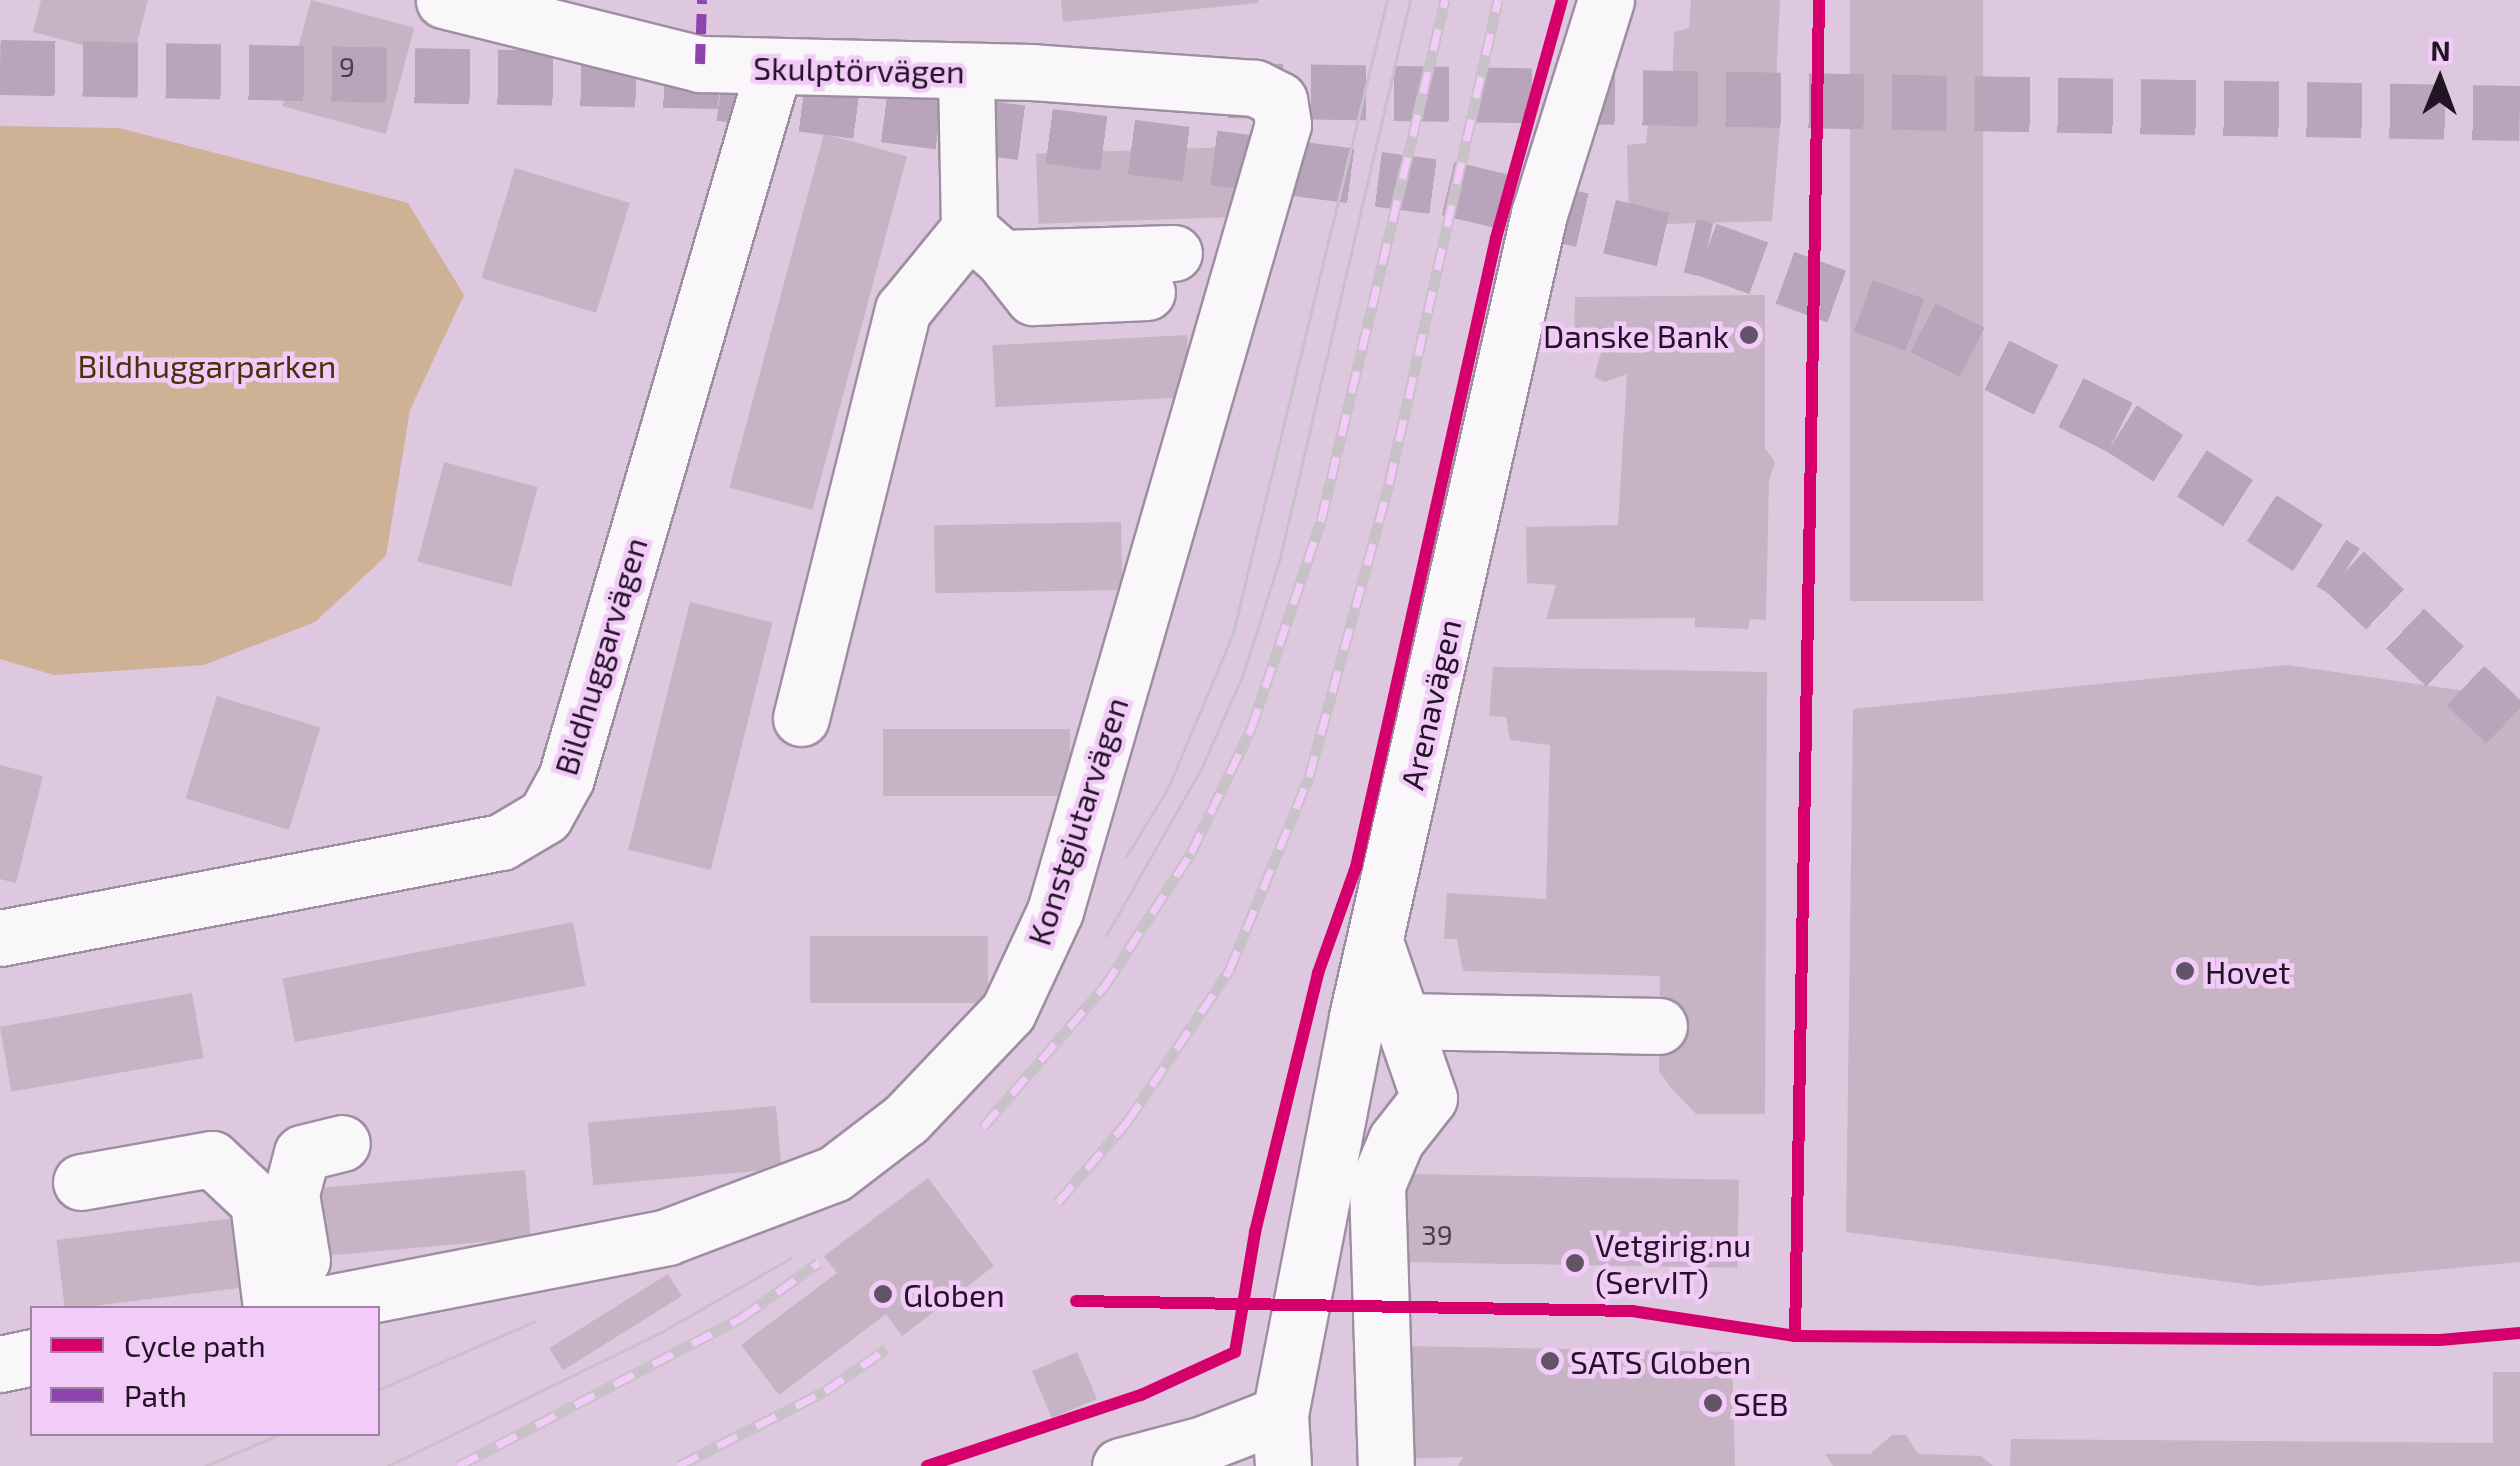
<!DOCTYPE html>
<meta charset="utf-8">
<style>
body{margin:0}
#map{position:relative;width:2520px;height:1466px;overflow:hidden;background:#ddc8e0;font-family:"Exo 2",sans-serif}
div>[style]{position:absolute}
.green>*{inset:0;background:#cfb195}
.building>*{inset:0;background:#c6b3c4;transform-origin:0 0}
.highway-tunnel>*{height:55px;margin-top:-27.5px;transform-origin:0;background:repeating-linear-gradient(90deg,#b8a4bb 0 55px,transparent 0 83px)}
.roads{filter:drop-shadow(2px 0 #9e8ea1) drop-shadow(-2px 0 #9e8ea1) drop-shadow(0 2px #9e8ea1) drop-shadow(0 -2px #9e8ea1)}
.minor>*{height:55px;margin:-27.5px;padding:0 27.5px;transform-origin:27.5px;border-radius:27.5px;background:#faf7fa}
.major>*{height:55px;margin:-27.5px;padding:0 27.5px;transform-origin:27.5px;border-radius:27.5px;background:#faf7fa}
.tram>*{height:2.5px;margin:-1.25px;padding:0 1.25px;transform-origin:1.25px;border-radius:1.25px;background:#c8c2c8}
.rail>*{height:11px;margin-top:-5.5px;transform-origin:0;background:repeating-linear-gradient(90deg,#f2cbf8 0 22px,#c8c2c8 0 44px);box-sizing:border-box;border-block:2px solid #c8c2c8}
.quiet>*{height:10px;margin-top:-5px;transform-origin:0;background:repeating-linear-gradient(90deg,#8e44ad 0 20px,transparent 0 30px)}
.cycleway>*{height:12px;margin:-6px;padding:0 6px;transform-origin:6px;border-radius:6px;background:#d6006c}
.dots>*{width:28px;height:28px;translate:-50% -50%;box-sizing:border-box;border:5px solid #f2cbf8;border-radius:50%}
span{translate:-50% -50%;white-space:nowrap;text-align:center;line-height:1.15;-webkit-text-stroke:9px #f2cbf8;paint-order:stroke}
.number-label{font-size:28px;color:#4c3c4e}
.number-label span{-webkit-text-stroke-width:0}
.street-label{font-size:32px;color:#221425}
.poi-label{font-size:32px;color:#221425}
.right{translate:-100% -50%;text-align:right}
.left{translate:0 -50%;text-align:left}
.park-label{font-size:32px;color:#47330a}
.legend{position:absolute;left:30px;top:1306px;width:350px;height:130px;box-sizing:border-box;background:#f2cbf8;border:2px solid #9f82a4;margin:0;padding:12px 18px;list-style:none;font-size:30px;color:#221425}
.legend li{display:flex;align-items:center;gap:20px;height:50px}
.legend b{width:50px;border:2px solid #9f82a4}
.north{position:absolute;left:2390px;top:30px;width:100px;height:100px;-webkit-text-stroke:8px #f2cbf8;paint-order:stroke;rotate:1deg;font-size:28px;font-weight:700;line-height:40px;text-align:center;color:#221425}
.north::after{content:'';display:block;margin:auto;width:35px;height:45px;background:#221425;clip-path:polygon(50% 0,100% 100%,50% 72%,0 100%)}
</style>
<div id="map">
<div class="green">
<i style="clip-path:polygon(0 126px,119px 128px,408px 203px,464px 295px,410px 410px,386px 556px,315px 622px,204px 665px,54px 675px,0 659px)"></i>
</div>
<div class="building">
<i style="clip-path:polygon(41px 0,148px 0,133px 58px,33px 32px)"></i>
<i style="left:311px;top:0;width:107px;height:110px;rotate:15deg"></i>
<i style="clip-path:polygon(1061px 0,1258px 0,1258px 3px,1063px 22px)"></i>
<i style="clip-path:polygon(1691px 0,1780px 0,1775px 102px,1781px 115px,1772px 221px,1629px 225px,1627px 145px,1646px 143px,1651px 94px,1672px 90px,1674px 32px,1689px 28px)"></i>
<i style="left:1850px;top:0;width:133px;height:601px"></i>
<i style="left:824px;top:134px;width:86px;height:366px;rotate:15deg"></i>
<i style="left:1232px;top:147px;width:70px;height:196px;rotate:88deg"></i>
<i style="left:515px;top:168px;width:120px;height:115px;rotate:17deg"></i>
<i style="clip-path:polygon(1765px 295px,1765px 448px,1775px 462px,1769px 480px,1766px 620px,1750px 619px,1748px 629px,1695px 627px,1695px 618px,1546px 619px,1556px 585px,1527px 583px,1526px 527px,1618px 525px,1627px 374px,1605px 382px,1594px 377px,1605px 339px,1574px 340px,1575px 297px)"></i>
<i style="left:1187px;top:335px;width:62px;height:195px;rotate:87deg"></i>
<i style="left:444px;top:462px;width:97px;height:103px;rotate:15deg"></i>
<i style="left:1121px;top:522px;width:68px;height:187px;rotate:89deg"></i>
<i style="left:690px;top:602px;width:85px;height:255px;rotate:14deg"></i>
<i style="clip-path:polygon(2287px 665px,2520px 699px,2520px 1262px,2260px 1286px,1846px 1232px,1853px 709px)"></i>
<i style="clip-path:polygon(1493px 667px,1767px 672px,1765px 1114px,1696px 1114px,1672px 1089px,1659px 1071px,1660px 976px,1463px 971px,1457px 939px,1444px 939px,1447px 893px,1546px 899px,1550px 745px,1510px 740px,1506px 717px,1489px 716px)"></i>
<i style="left:217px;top:696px;width:108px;height:107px;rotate:17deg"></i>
<i style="left:1070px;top:729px;width:67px;height:187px;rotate:90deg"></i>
<i style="clip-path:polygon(0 765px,43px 776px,16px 883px,0 879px)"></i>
<i style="left:573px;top:922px;width:65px;height:296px;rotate:79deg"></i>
<i style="left:988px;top:936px;width:67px;height:178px;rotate:90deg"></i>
<i style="left:192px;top:993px;width:66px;height:195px;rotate:80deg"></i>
<i style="left:776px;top:1106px;width:63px;height:189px;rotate:85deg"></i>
<i style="left:525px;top:1170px;width:68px;height:206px;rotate:85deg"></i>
<i style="left:1405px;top:1174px;width:334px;height:88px;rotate:1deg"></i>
<i style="clip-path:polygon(928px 1178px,994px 1266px,902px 1336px,886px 1314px,779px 1395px,741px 1345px,837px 1273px,824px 1256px)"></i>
<i style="left:243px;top:1217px;width:70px;height:188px;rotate:83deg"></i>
<i style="left:668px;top:1274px;width:26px;height:140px;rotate:58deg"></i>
<i style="clip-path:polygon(1403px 1346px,1732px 1352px,1735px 1466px,1458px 1466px,1463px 1457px,1399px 1459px)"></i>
<i style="left:1077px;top:1352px;width:51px;height:49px;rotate:67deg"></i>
<i style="clip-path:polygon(2493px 1372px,2520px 1372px,2520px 1466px,2010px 1466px,2011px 1439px,2493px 1443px)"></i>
<i style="clip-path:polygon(1892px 1435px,1906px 1435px,1918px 1454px,1981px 1456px,1993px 1466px,1833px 1466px,1825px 1454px,1870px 1454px)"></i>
</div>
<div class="highway-tunnel">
<i style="left:0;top:67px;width:722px;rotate:1.11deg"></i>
<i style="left:1228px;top:90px;width:1292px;rotate:1.02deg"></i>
<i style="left:720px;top:93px;width:734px;rotate:7.43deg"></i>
<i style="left:1448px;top:188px;width:266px;rotate:13.3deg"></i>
<i style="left:1707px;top:249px;width:230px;rotate:19.9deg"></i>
<i style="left:1923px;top:327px;width:223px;rotate:26.9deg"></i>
<i style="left:2122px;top:428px;width:265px;rotate:32.7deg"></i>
<i style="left:2345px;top:571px;width:241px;rotate:43.5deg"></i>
</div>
<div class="roads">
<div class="minor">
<i style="left:969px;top:229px;width:44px;rotate:41.3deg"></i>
<i style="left:1002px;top:258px;width:172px;rotate:-1.7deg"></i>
<i style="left:1002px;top:258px;width:50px;rotate:51.5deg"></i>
<i style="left:1033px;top:297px;width:114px;rotate:-2.5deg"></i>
<i style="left:801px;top:718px;width:421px;rotate:-76deg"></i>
<i style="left:903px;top:310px;width:104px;rotate:-50.8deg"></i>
<i style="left:969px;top:229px;width:158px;rotate:-91.1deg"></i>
<i style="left:0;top:938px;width:510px;rotate:-10.85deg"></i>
<i style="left:501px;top:842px;width:51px;rotate:-30.6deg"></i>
<i style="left:545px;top:816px;width:43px;rotate:-61.1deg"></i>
<i style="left:566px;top:778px;width:738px;rotate:-73.7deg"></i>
<i style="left:1375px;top:942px;width:165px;rotate:70.9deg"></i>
<i style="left:1429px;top:1098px;width:53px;rotate:128.2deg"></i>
<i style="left:1396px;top:1140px;width:49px;rotate:112.9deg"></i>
<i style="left:1377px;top:1185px;width:281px;rotate:88.2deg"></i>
<i style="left:1403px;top:1021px;width:256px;rotate:1.1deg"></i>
<i style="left:81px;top:1182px;width:133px;rotate:-10deg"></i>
<i style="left:212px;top:1159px;width:63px;rotate:43.1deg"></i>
<i style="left:258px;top:1202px;width:107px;rotate:83deg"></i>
<i style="left:302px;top:1260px;width:67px;rotate:-99.5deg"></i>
<i style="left:291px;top:1194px;width:42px;rotate:-75deg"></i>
<i style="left:302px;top:1153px;width:41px;rotate:-14deg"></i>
<i style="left:303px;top:1308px;width:371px;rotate:-11deg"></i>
<i style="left:667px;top:1237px;width:178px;rotate:-20.7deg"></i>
<i style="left:834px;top:1174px;width:91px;rotate:-37.4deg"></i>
<i style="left:906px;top:1119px;width:148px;rotate:-46.4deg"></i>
<i style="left:1008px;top:1012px;width:111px;rotate:-65deg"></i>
<i style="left:1055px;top:911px;width:819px;rotate:-73.84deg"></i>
<i style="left:1283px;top:124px;width:24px;rotate:-99deg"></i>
<i style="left:1279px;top:100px;width:27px;rotate:-153deg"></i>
<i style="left:1255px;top:88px;width:223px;rotate:-175.9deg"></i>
<i style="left:1033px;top:72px;width:333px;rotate:-178.6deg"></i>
<i style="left:700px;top:64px;width:264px;rotate:-166deg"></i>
<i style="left:0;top:1364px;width:33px;rotate:-12deg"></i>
</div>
<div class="major">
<i style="left:1120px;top:1466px;width:86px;rotate:-14.8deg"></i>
<i style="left:1203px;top:1444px;width:83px;rotate:-21.3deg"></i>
<i style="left:1283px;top:1466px;width:52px;rotate:-93.3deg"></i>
<i style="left:1280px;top:1414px;width:404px;rotate:-79deg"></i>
<i style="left:1357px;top:1017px;width:823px;rotate:-77.23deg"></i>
<i style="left:1539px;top:214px;width:224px;rotate:-72.6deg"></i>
</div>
</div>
<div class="tram">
<i style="left:1126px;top:857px;width:81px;rotate:-58.7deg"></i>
<i style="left:1168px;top:788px;width:168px;rotate:-67.2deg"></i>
<i style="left:1233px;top:633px;width:651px;rotate:-76.33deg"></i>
<i style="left:1106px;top:936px;width:192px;rotate:-60.4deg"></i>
<i style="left:1201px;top:769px;width:104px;rotate:-66.1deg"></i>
<i style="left:1243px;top:674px;width:122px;rotate:-72.3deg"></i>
<i style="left:1280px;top:558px;width:573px;rotate:-76.89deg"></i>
<i style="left:378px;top:1390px;width:171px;rotate:-23.7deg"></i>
<i style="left:206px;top:1466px;width:81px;rotate:-23.4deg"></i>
<i style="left:388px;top:1466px;width:306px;rotate:-26.1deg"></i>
<i style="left:663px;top:1331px;width:147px;rotate:-29.7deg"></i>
</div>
<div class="rail">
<i style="left:983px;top:1127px;width:185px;rotate:-49.2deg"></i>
<i style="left:1104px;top:987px;width:160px;rotate:-57deg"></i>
<i style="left:1191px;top:853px;width:138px;rotate:-64.2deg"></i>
<i style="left:1251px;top:729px;width:219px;rotate:-71.4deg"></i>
<i style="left:1321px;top:521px;width:536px;rotate:-76.61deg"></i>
<i style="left:1058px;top:1202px;width:106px;rotate:-49.2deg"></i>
<i style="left:1127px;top:1122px;width:182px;rotate:-56deg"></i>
<i style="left:1229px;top:971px;width:210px;rotate:-67.6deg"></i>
<i style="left:1309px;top:777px;width:304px;rotate:-74.7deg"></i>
<i style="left:1389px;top:484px;width:496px;rotate:-77.3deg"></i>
<i style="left:458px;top:1466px;width:319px;rotate:-27.6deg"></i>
<i style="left:741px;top:1318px;width:95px;rotate:-35.5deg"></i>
<i style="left:678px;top:1466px;width:165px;rotate:-27deg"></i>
<i style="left:825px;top:1391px;width:74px;rotate:-34.5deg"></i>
</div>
<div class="quiet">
<i style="left:700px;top:64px;width:64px;rotate:-88.2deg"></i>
</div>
<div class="cycleway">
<i style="left:1076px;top:1301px;width:556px;rotate:1.03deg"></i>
<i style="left:1632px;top:1311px;width:165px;rotate:8.7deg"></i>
<i style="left:1795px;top:1336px;width:645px;rotate:0.36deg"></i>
<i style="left:2440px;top:1340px;width:80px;rotate:-5deg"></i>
<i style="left:1795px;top:1336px;width:1336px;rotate:-88.97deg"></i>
<i style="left:927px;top:1466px;width:225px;rotate:-18.4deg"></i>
<i style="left:1141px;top:1395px;width:103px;rotate:-24.6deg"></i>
<i style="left:1235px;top:1352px;width:122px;rotate:-80.5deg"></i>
<i style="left:1255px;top:1232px;width:267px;rotate:-76.3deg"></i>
<i style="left:1318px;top:973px;width:113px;rotate:-70.3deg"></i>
<i style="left:1356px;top:867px;width:644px;rotate:-77.45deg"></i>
<i style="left:1496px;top:238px;width:247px;rotate:-74.5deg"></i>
</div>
<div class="dots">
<i style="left:1749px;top:335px;background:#635366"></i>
<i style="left:2185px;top:971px;background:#635366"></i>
<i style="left:1575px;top:1263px;background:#635366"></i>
<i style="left:883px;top:1294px;background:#635366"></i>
<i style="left:1550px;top:1361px;background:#635366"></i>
<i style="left:1713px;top:1403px;background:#635366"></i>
</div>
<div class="number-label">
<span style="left:347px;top:66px">9</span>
<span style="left:1437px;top:1234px">39</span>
</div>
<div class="street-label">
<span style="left:859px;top:69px;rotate:1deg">Skulptörvägen</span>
<span style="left:600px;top:656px;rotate:-73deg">Bildhuggarvägen</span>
<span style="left:1430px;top:704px;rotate:-77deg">Arenavägen</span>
<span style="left:1077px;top:821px;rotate:-72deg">Konstgjutarvägen</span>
</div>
<div class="poi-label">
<span class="right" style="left:1729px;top:335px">Danske Bank</span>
<span class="left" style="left:2205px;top:971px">Hovet</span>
<span class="left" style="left:1595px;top:1263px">Vetgirig.nu<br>(ServIT)</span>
<span class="left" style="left:903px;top:1294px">Globen</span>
<span class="left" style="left:1570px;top:1361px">SATS Globen</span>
<span class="left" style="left:1733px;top:1403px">SEB</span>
</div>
<div class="park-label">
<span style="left:207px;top:365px">Bildhuggarparken</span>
</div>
<ul class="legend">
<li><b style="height:12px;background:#d6006c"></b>Cycle path</li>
<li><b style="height:12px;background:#8e44ad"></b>Path</li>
</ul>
<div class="north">N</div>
</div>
